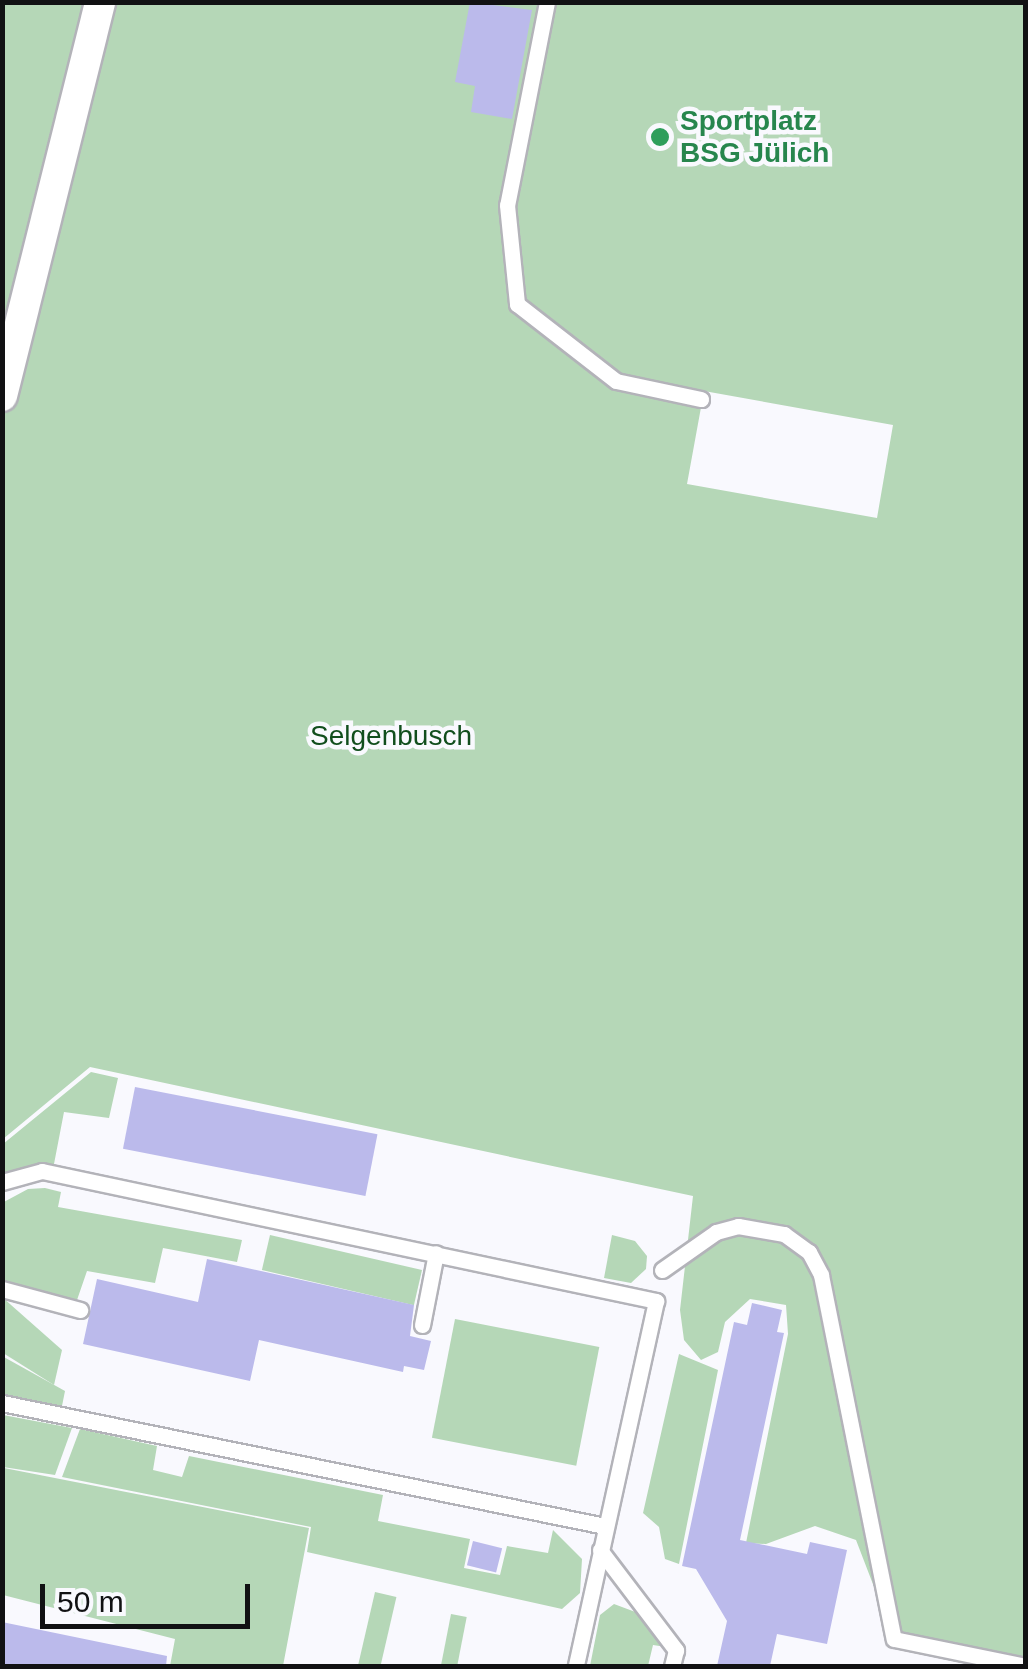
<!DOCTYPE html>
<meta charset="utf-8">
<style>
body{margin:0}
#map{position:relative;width:1028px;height:1669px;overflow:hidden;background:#f9f9fe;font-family:Helvetica,sans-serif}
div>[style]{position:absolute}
.green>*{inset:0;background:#b5d7b7;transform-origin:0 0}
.building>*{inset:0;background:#bbbaeb;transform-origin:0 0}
.roads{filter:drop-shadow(2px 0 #b3b3b9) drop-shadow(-2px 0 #b3b3b9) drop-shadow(0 2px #b3b3b9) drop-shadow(0 -2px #b3b3b9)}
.service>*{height:15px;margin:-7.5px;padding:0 7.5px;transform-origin:7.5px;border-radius:7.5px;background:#fff}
.minor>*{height:30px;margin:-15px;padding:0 15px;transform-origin:15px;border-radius:15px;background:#fff}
.dots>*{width:28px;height:28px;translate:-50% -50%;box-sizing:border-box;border:5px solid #f9f9fe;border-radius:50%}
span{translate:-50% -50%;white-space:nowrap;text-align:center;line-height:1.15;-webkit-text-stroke:9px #f9f9fe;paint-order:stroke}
.leisure-label{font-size:28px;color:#27864d;font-weight:700}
.left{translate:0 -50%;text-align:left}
.park-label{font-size:28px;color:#114e1d}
.frame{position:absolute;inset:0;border:5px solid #111113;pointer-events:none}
.scale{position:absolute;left:40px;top:1584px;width:210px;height:45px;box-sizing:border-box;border:5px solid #111113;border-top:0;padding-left:12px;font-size:30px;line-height:35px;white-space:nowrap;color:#111113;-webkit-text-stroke:8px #f9f9fe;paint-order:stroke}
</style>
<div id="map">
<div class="green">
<i style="clip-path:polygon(evenodd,2px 3px,1025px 3px,1025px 1664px,894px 1639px,856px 1540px,815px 1526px,766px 1544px,746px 1543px,788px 1334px,786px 1305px,750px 1299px,725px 1322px,718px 1352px,701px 1360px,684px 1340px,680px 1310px,693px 1196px,90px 1067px,3px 1139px,2px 3px,704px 391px,893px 425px,877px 518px,687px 484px,704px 391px)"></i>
<i style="clip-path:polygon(91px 1072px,118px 1078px,109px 1118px,64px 1112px,54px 1164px,3px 1175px,3px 1144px)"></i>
<i style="clip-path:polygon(45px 1188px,61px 1192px,58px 1207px,242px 1240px,237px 1262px,163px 1248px,155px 1283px,87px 1271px,77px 1300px,11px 1287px,3px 1281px,2px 1203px,28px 1189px)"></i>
<i style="left:270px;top:1235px;width:156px;height:36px;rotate:13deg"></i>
<i style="clip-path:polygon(612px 1235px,635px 1241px,647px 1256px,646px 1269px,631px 1283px,604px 1278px)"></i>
<i style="clip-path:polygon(2px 1297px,62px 1350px,54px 1385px,3px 1353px)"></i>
<i style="left:455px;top:1319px;width:147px;height:121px;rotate:11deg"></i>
<i style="clip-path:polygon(679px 1354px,718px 1370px,679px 1564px,665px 1559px,659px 1527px,643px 1513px)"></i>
<i style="clip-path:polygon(2px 1356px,65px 1391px,61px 1411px,3px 1397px)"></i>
<i style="clip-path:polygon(3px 1415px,72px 1428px,55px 1475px,3px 1467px)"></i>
<i style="clip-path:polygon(80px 1429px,157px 1446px,153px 1470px,182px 1477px,189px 1456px,383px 1495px,378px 1521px,470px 1539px,464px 1568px,500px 1575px,507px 1546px,548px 1553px,553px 1530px,582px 1559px,580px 1593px,562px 1609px,307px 1552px,311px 1527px,62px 1477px)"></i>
<i style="clip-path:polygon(4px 1468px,309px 1528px,283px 1666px,170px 1666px,175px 1639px,3px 1595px)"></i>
<i style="left:375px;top:1592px;width:22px;height:76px;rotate:13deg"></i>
<i style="clip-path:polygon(614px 1604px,638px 1613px,666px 1647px,653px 1645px,648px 1666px,590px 1666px,600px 1615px)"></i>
<i style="left:451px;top:1614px;width:16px;height:53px;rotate:11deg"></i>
</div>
<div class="building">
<i style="clip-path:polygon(470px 2px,532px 10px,512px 119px,471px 112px,475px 86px,455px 82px)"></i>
<i style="left:135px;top:1087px;width:247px;height:63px;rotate:11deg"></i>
<i style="clip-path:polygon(207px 1259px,414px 1305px,410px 1336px,431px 1341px,424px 1370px,404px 1366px,403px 1372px,259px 1340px,250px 1381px,83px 1344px,97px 1279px,198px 1302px)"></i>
<i style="clip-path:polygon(752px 1303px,782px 1310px,777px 1332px,784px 1333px,740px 1540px,807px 1554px,810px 1542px,847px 1550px,827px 1644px,777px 1634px,770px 1666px,717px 1666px,727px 1621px,696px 1569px,682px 1566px,734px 1322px,747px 1325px)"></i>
<i style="left:473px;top:1541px;width:30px;height:25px;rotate:14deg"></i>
<i style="clip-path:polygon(2px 1622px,167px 1656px,166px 1666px,2px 1666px)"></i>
</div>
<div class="roads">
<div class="service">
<i style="left:547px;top:2px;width:207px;rotate:101.1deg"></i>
<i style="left:507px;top:205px;width:100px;rotate:84.2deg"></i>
<i style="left:517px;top:304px;width:125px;rotate:37.9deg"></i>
<i style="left:616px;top:381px;width:87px;rotate:12deg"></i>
<i style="left:2px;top:1182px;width:41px;rotate:-15.4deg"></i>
<i style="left:42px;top:1171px;width:628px;rotate:11.95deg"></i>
<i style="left:656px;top:1301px;width:374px;rotate:102.4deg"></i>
<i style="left:662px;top:1270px;width:66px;rotate:-35.1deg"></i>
<i style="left:716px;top:1232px;width:23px;rotate:-15deg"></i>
<i style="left:738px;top:1226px;width:47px;rotate:9.9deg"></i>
<i style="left:784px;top:1234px;width:31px;rotate:36deg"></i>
<i style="left:809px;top:1252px;width:26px;rotate:62deg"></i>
<i style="left:821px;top:1275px;width:371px;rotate:78.7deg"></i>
<i style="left:894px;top:1639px;width:135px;rotate:11.6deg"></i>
<i style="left:2px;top:1289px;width:81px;rotate:15.1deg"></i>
<i style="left:422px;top:1325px;width:73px;rotate:-79deg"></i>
<i style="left:2px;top:1403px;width:615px;rotate:11.53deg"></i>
<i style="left:600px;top:1550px;width:126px;rotate:52.8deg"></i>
<i style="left:676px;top:1650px;width:16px;rotate:104deg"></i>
</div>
<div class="minor">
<i style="left:2px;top:396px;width:406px;rotate:-76deg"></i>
</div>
</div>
<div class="dots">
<i style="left:660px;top:137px;background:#2e9e5b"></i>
</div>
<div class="leisure-label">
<span class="left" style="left:680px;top:137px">Sportplatz<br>BSG Jülich</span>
</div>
<div class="park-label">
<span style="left:391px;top:736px">Selgenbusch</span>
</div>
<div class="frame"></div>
<div class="scale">50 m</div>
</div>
